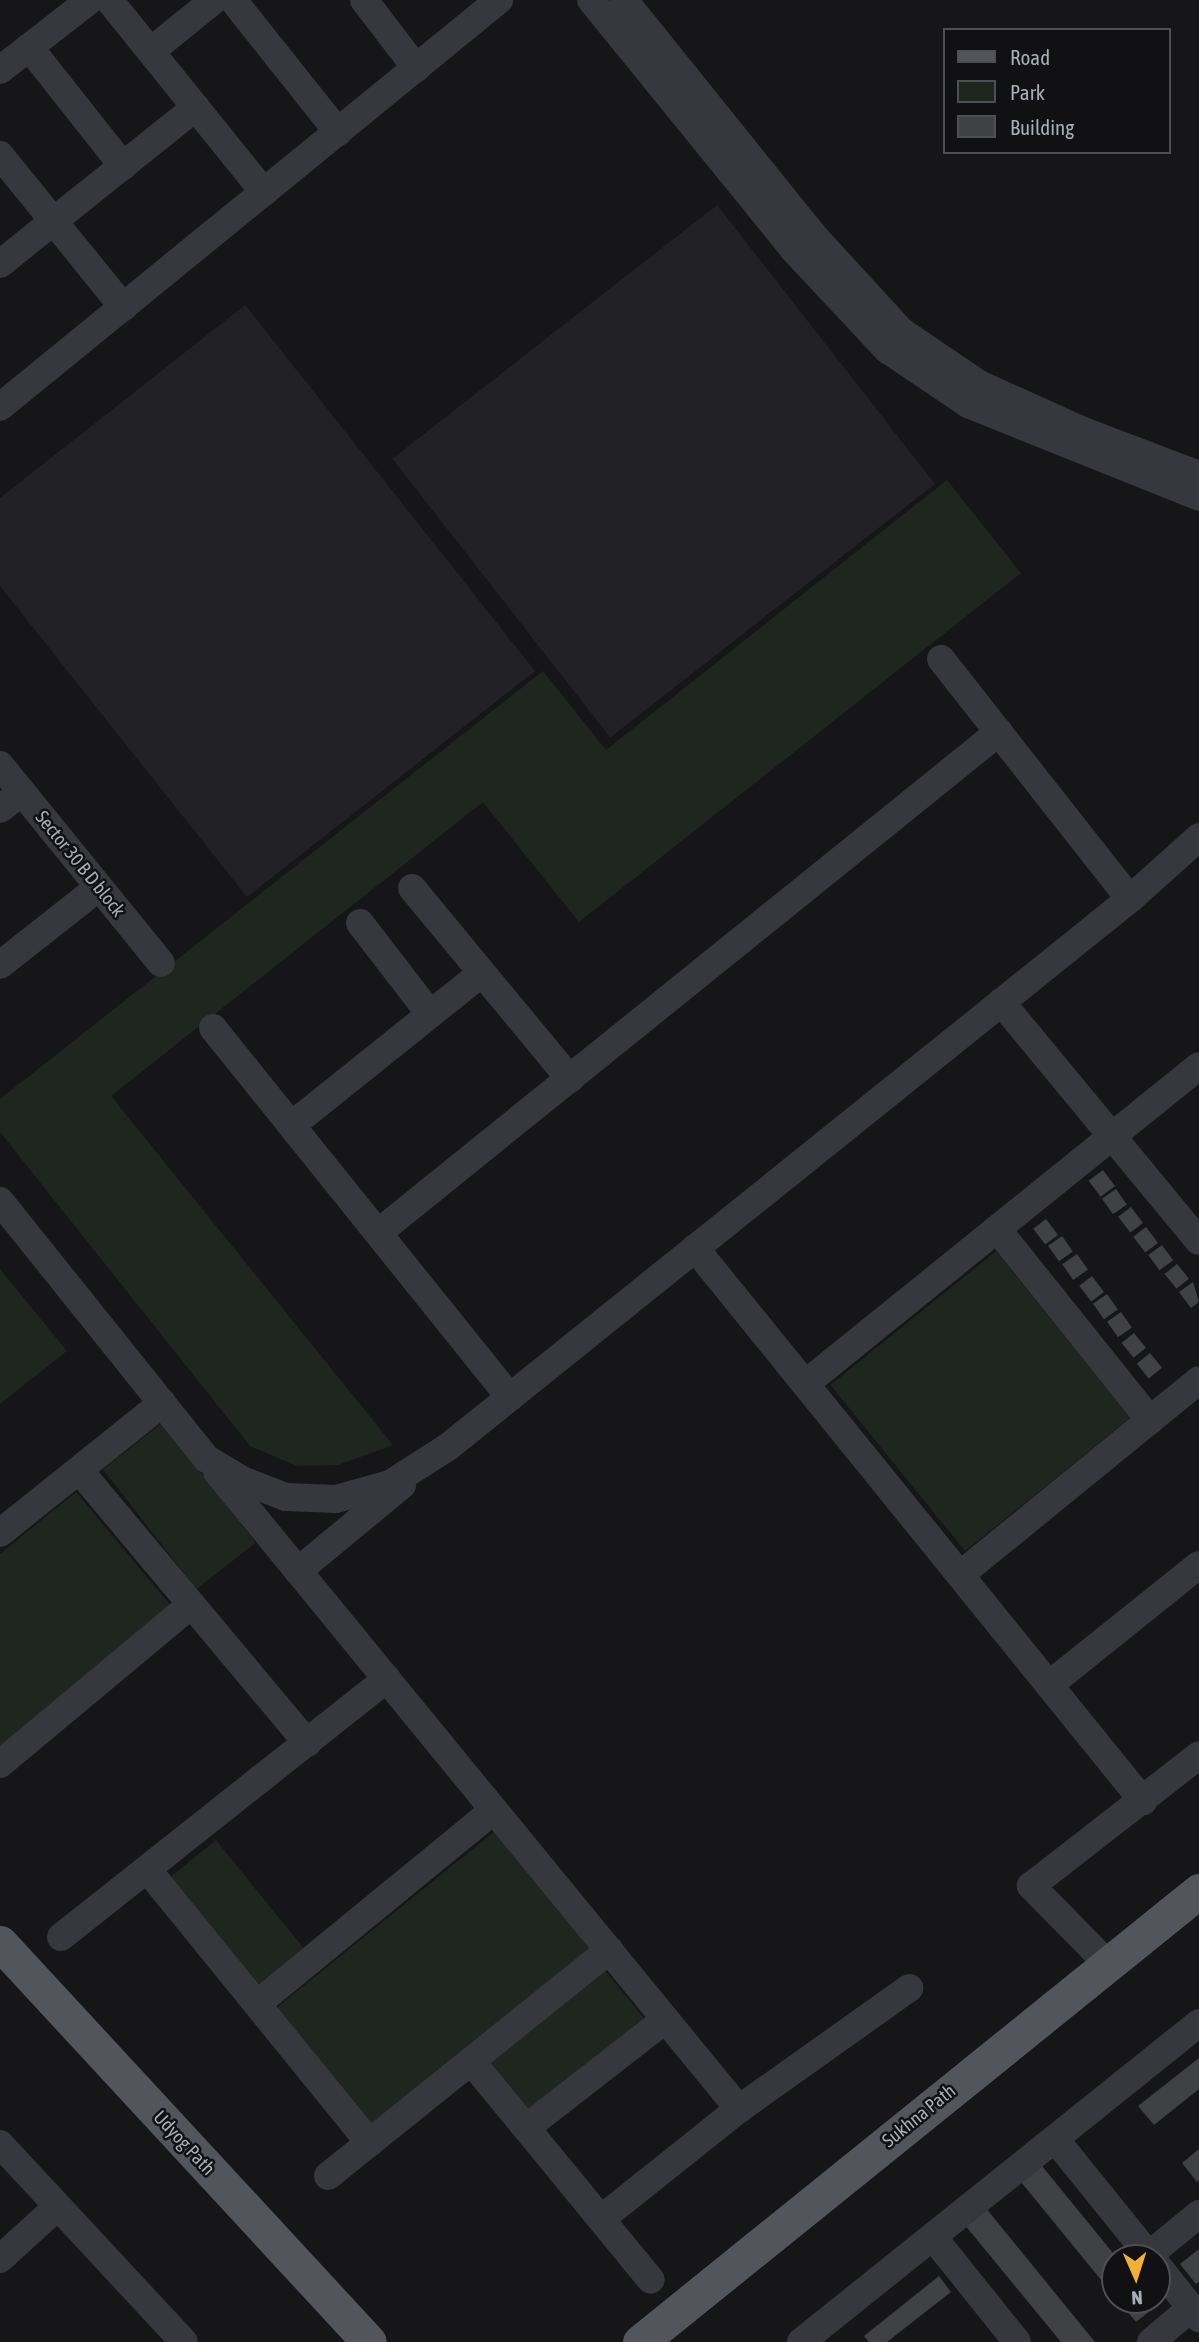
<!DOCTYPE html>
<style>
body{margin:0}
#map{position:relative;width:1199px;height:2342px;overflow:hidden;background:#161618;font-family:"Asap Condensed",sans-serif}
div>[style]{position:absolute}
.built>*{inset:0;background:#222225;transform-origin:0 0}
.green>*{inset:0;background:#1e261f;transform-origin:0 0}
.building>*{inset:0;background:#404145;transform-origin:0 0}
.minor>*{height:28px;margin:-14px;padding:0 14px;transform-origin:14px;border-radius:14px;background:#37383d}
.major>*{height:35px;margin:-17.5px;padding:0 17.5px;transform-origin:17.5px;border-radius:17.5px;background:#53555c}
span{translate:-50% -50%;white-space:nowrap;text-align:center;line-height:1.15;-webkit-text-stroke:5px #111113;paint-order:stroke}
.street-label{font-size:19px;color:#a8adb8}
.legend{position:absolute;left:943px;top:28px;width:228px;height:126px;box-sizing:border-box;background:#111113;border:2px solid #4d4f55;margin:0;padding:9px 12px;list-style:none;font-size:21px;color:#a8adb8}
.legend li{display:flex;align-items:center;gap:14px;height:35px}
.legend b{width:35px;border:2px solid #4d4f55}
.north{position:absolute;left:1101px;top:2244px;width:70px;height:70px;box-sizing:border-box;background:#111113;border:2px solid #4d4f55;border-radius:50%;rotate:177deg;font-size:19px;font-weight:700;line-height:28px;text-align:center;color:#a8adb8}
.north::after{content:'';display:block;margin:auto;width:24px;height:32px;background:#f2b134;clip-path:polygon(50% 0,100% 100%,50% 72%,0 100%)}
</style>
<div id="map">
<div class="built">
<i style="left:717px;top:205px;width:354px;height:412px;rotate:52deg"></i>
<i style="clip-path:polygon(245px 305px,535px 671px,247px 897px,0 586px,0 498px)"></i>
</div>
<div class="green">
<i style="clip-path:polygon(947px 480px,1021px 573px,579px 922px,483px 802px,111px 1096px,393px 1445px,338px 1465px,297px 1466px,250px 1446px,0 1132px,0 1099px,543px 671px,606px 750px)"></i>
<i style="left:996px;top:1251px;width:214px;height:213px;rotate:51deg"></i>
<i style="clip-path:polygon(0 1269px,67px 1351px,0 1404px)"></i>
<i style="left:162px;top:1423px;width:152px;height:75px;rotate:52deg"></i>
<i style="clip-path:polygon(76px 1492px,172px 1607px,0 1748px,0 1554px)"></i>
<i style="left:495px;top:1831px;width:154px;height:281px;rotate:51deg"></i>
<i style="left:216px;top:1840px;width:139px;height:58px;rotate:51deg"></i>
<i style="left:604px;top:1969px;width:65px;height:151px;rotate:51deg"></i>
</div>
<div class="building">
<i style="left:1103px;top:1170px;width:20px;height:18px;rotate:53deg"></i>
<i style="left:1116px;top:1189px;width:19px;height:17px;rotate:55deg"></i>
<i style="left:1131px;top:1207px;width:20px;height:16px;rotate:53deg"></i>
<i style="left:1046px;top:1219px;width:20px;height:16px;rotate:53deg"></i>
<i style="left:1146px;top:1227px;width:20px;height:16px;rotate:53deg"></i>
<i style="left:1062px;top:1236px;width:19px;height:17px;rotate:55deg"></i>
<i style="left:1162px;top:1245px;width:19px;height:17px;rotate:54deg"></i>
<i style="left:1077px;top:1254px;width:19px;height:18px;rotate:55deg"></i>
<i style="left:1177px;top:1264px;width:19px;height:16px;rotate:51deg"></i>
<i style="left:1092px;top:1276px;width:20px;height:16px;rotate:53deg"></i>
<i style="clip-path:polygon(1193px 1282px,1199px 1302px,1191px 1308px,1179px 1292px)"></i>
<i style="left:1107px;top:1294px;width:19px;height:17px;rotate:55deg"></i>
<i style="left:1121px;top:1312px;width:19px;height:17px;rotate:55deg"></i>
<i style="left:1134px;top:1333px;width:19px;height:16px;rotate:51deg"></i>
<i style="left:1150px;top:1353px;width:19px;height:17px;rotate:51deg"></i>
<i style="clip-path:polygon(1199px 2058px,1199px 2089px,1154px 2125px,1138px 2106px)"></i>
<i style="clip-path:polygon(1199px 2149px,1199px 2180px,1197px 2182px,1182px 2163px)"></i>
<i style="clip-path:polygon(1042px 2166px,1117px 2258px,1115px 2297px,1021px 2182px)"></i>
<i style="clip-path:polygon(985px 2207px,1095px 2342px,1061px 2342px,964px 2224px)"></i>
<i style="clip-path:polygon(1199px 2249px,1199px 2282px,1196px 2284px,1180px 2264px)"></i>
<i style="clip-path:polygon(939px 2276px,951px 2292px,887px 2342px,869px 2342px,864px 2336px)"></i>
<i style="clip-path:polygon(1118px 2300px,1152px 2300px,1156px 2306px,1136px 2322px)"></i>
</div>
<div class="minor">
<i style="left:109px;top:0;width:247px;rotate:51.1deg"></i>
<i style="left:233px;top:0;width:169px;rotate:51.5deg"></i>
<i style="left:364px;top:0;width:86px;rotate:52.6deg"></i>
<i style="left:591px;top:0;width:321px;rotate:50.9deg"></i>
<i style="left:793px;top:249px;width:139px;rotate:46.8deg"></i>
<i style="left:888px;top:350px;width:97px;rotate:34deg"></i>
<i style="left:968px;top:404px;width:249px;rotate:21.9deg"></i>
<i style="left:624px;top:0;width:300px;rotate:51.2deg"></i>
<i style="left:812px;top:234px;width:132px;rotate:47.5deg"></i>
<i style="left:901px;top:331px;width:94px;rotate:34.2deg"></i>
<i style="left:979px;top:384px;width:112px;rotate:24.3deg"></i>
<i style="left:1081px;top:430px;width:126px;rotate:20.9deg"></i>
<i style="left:29px;top:47px;width:152px;rotate:51.7deg"></i>
<i style="left:151px;top:51px;width:81px;rotate:-39deg"></i>
<i style="left:0;top:70px;width:114px;rotate:-37.9deg"></i>
<i style="left:0;top:155px;width:196px;rotate:51deg"></i>
<i style="left:0;top:264px;width:251px;rotate:-38.7deg"></i>
<i style="left:0;top:407px;width:644px;rotate:-39.2deg"></i>
<i style="left:941px;top:659px;width:305px;rotate:51.8deg"></i>
<i style="left:0;top:765px;width:255px;rotate:50.9deg"></i>
<i style="left:0;top:809px;width:28px;rotate:-38deg"></i>
<i style="left:412px;top:888px;width:248px;rotate:50.4deg"></i>
<i style="left:360px;top:923px;width:115px;rotate:52.4deg"></i>
<i style="left:0;top:965px;width:126px;rotate:-38.2deg"></i>
<i style="left:1001px;top:1002px;width:310px;rotate:50.4deg"></i>
<i style="left:213px;top:1028px;width:474px;rotate:51.2deg"></i>
<i style="left:292px;top:1125px;width:243px;rotate:-38.7deg"></i>
<i style="left:0;top:1201px;width:331px;rotate:51.3deg"></i>
<i style="left:207px;top:1459px;width:43px;rotate:30.7deg"></i>
<i style="left:244px;top:1481px;width:45px;rotate:20.9deg"></i>
<i style="left:286px;top:1497px;width:50px;rotate:2.3deg"></i>
<i style="left:336px;top:1499px;width:56px;rotate:-15.5deg"></i>
<i style="left:390px;top:1484px;width:69px;rotate:-32.5deg"></i>
<i style="left:448px;top:1447px;width:875px;rotate:-38.78deg"></i>
<i style="left:1130px;top:899px;width:93px;rotate:-41.9deg"></i>
<i style="left:997px;top:1229px;width:245px;rotate:51.3deg"></i>
<i style="left:378px;top:1233px;width:798px;rotate:-38.9deg"></i>
<i style="left:695px;top:1248px;width:712px;rotate:50.99deg"></i>
<i style="left:805px;top:1384px;width:506px;rotate:-38.91deg"></i>
<i style="left:79px;top:1470px;width:356px;rotate:50.1deg"></i>
<i style="left:217px;top:1472px;width:824px;rotate:50.67deg"></i>
<i style="left:0;top:1533px;width:208px;rotate:-38.7deg"></i>
<i style="left:298px;top:1571px;width:135px;rotate:-39.6deg"></i>
<i style="left:960px;top:1575px;width:308px;rotate:-39.2deg"></i>
<i style="left:1049px;top:1685px;width:192px;rotate:-38.7deg"></i>
<i style="left:0;top:1764px;width:249px;rotate:-39.8deg"></i>
<i style="left:147px;top:1869px;width:353px;rotate:50.9deg"></i>
<i style="left:61px;top:1937px;width:416px;rotate:-38.4deg"></i>
<i style="left:1108px;top:1964px;width:110px;rotate:-134.6deg"></i>
<i style="left:1031px;top:1886px;width:213px;rotate:-37.9deg"></i>
<i style="left:257px;top:2004px;width:306px;rotate:-39.3deg"></i>
<i style="left:471px;top:2061px;width:283px;rotate:50.6deg"></i>
<i style="left:526px;top:2128px;width:177px;rotate:-37.9deg"></i>
<i style="left:1055px;top:2139px;width:153px;rotate:51.1deg"></i>
<i style="left:0;top:2144px;width:270px;rotate:47.1deg"></i>
<i style="left:328px;top:2176px;width:361px;rotate:-38.8deg"></i>
<i style="left:601px;top:2219px;width:176px;rotate:-38.6deg"></i>
<i style="left:739px;top:2109px;width:209px;rotate:-35.4deg"></i>
<i style="left:933px;top:2237px;width:134px;rotate:51.3deg"></i>
<i style="left:1149px;top:2255px;width:65px;rotate:-39.4deg"></i>
<i style="left:0;top:2259px;width:77px;rotate:-42.4deg"></i>
<i style="left:1157px;top:2265px;width:68px;rotate:51.6deg"></i>
<i style="left:801px;top:2342px;width:510px;rotate:-38.71deg"></i>
<i style="left:1151px;top:2342px;width:52px;rotate:-40.4deg"></i>
</div>
<div class="major">
<i style="left:0;top:1943px;width:543px;rotate:47.24deg"></i>
<i style="left:640px;top:2342px;width:718px;rotate:-38.9deg"></i>
</div>
<div class="street-label">
<span style="left:80px;top:864px;rotate:51deg">Sector 30 B D block</span>
<span style="left:919px;top:2116px;rotate:-39deg">Sukhna Path</span>
<span style="left:184px;top:2143px;rotate:47deg">Udyog Path</span>
</div>
<ul class="legend">
<li><b style="height:9px;background:#53555c"></b>Road</li>
<li><b style="height:19px;background:#1e261f"></b>Park</li>
<li><b style="height:19px;background:#404145"></b>Building</li>
</ul>
<div class="north">N</div>
</div>
